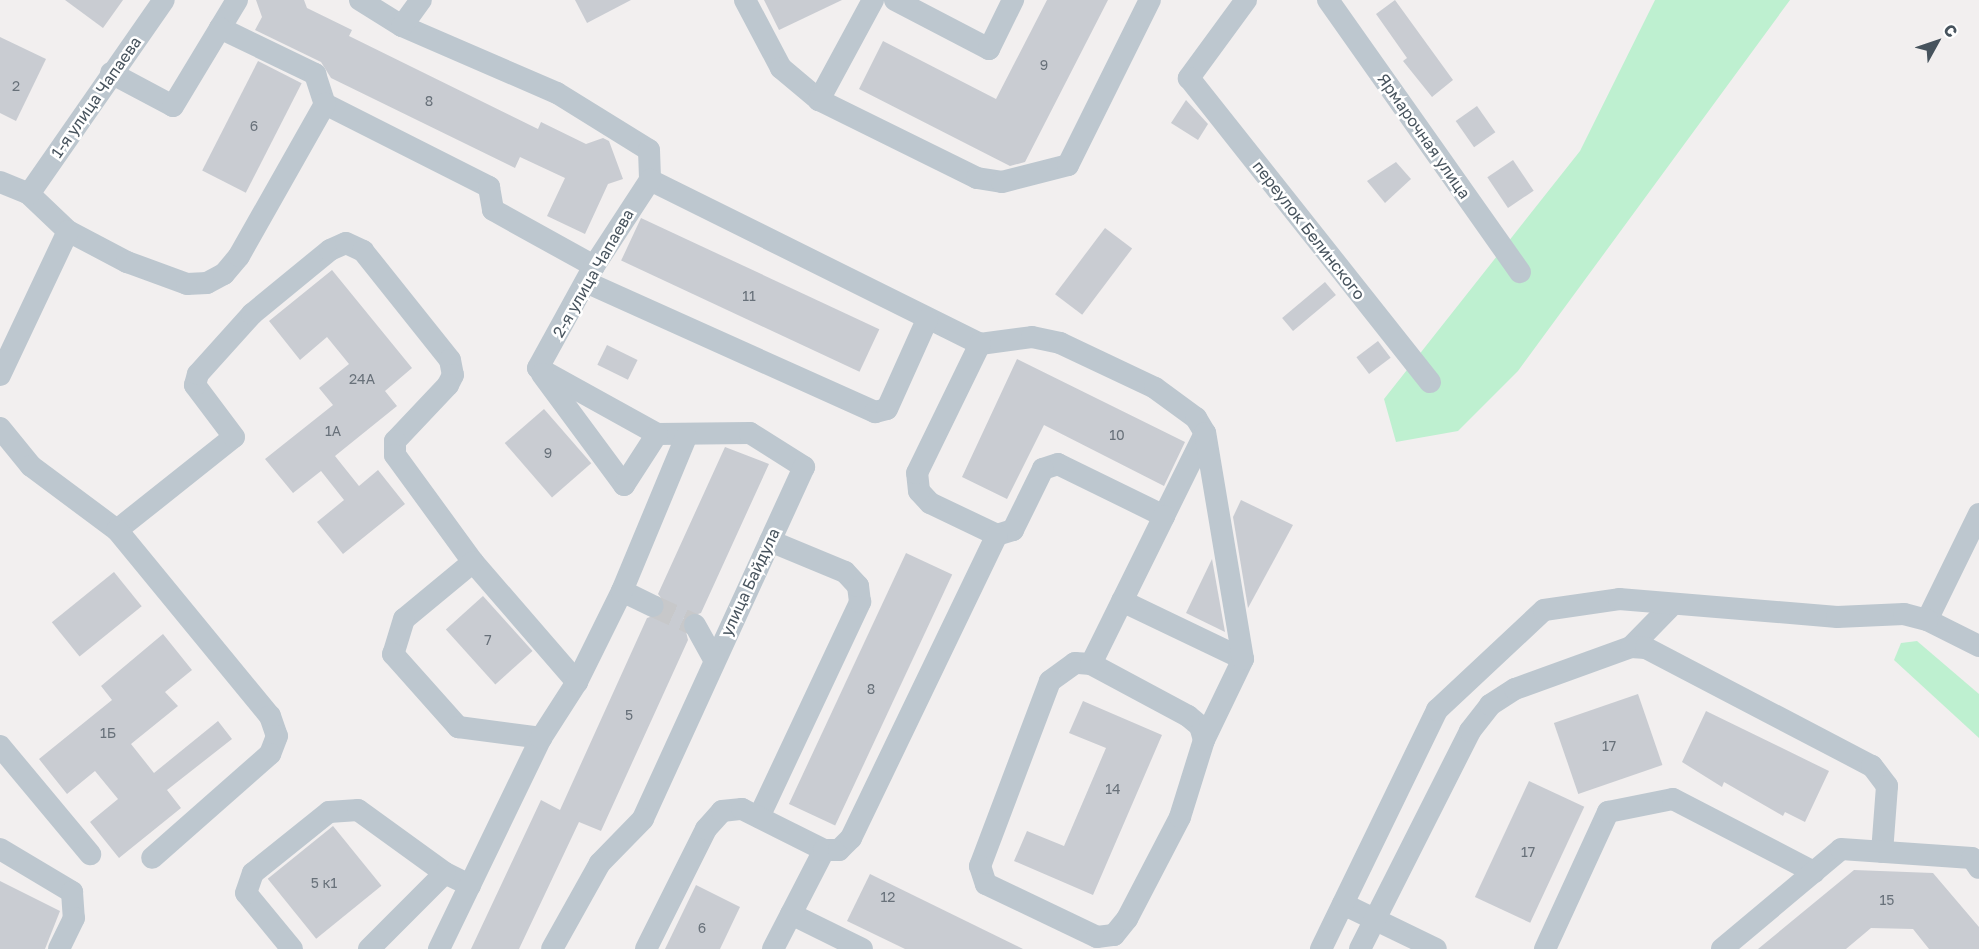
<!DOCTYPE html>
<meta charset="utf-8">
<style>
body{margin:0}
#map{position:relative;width:1979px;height:949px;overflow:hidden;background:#f2efef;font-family:"Golos Text",sans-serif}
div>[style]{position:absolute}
.green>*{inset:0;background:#bef0d0}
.building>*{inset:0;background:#c9ccd2;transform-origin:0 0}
.minor-tunnel>*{height:22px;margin-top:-11px;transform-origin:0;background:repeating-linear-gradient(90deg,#c7c8ca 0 22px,transparent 0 33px)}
.minor>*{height:22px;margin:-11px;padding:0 11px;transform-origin:11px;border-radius:11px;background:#bdc7cf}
span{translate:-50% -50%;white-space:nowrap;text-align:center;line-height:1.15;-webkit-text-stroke:5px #fff;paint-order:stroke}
.number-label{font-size:14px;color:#68717a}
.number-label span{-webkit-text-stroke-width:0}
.street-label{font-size:16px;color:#47535d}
.north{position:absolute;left:1907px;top:12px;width:60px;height:60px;-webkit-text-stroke:4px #fff;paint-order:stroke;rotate:50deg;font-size:16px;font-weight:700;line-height:24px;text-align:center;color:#47535d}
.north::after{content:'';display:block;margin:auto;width:21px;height:27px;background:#47535d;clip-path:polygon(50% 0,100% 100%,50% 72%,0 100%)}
</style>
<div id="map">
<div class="green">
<i style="clip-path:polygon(1655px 0,1790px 0,1518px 371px,1458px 431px,1396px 442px,1384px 399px,1580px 151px)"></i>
<i style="clip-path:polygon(1917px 641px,1979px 694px,1979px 738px,1894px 660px,1901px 643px)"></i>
</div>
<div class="building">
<i style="clip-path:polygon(65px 0,123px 0,103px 28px)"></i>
<i style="clip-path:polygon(256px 0,304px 0,307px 8px,352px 30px,349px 36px,538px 129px,541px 122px,586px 144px,603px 138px,609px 141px,623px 179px,608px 184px,585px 234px,547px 216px,565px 178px,520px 157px,515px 168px,331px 78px,321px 62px,255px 30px,262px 17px)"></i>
<i style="clip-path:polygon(575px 0,631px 0,587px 23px)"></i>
<i style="clip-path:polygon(764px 0,842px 0,779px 30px)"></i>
<i style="clip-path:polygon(1047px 0,1108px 0,1025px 162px,1010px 166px,859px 89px,883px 41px,996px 99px)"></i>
<i style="clip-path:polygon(1395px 0,1453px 80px,1432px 97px,1403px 61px,1407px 58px,1376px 14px)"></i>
<i style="clip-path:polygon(0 37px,46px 59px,16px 121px,0 113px)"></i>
<i style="left:258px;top:61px;width:49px;height:123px;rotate:27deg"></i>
<i style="clip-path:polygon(1186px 100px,1208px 124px,1198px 140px,1171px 123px)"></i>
<i style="left:1477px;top:106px;width:32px;height:26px;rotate:55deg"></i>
<i style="left:1513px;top:160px;width:37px;height:31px;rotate:56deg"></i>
<i style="clip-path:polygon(1396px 162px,1411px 179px,1385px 203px,1367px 181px)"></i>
<i style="left:641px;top:218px;width:263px;height:47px;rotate:25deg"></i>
<i style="left:1105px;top:228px;width:34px;height:83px;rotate:37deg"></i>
<i style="clip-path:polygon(332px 270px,412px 368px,385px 391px,397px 406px,335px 456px,359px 486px,378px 470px,405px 504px,343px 554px,317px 522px,344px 500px,321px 471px,293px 493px,265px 459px,333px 405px,319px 388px,349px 364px,327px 337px,300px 360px,269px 321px)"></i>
<i style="left:1325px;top:282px;width:17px;height:56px;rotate:50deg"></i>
<i style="left:1378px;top:341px;width:21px;height:27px;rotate:53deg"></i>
<i style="left:607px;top:345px;width:34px;height:22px;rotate:26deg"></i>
<i style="clip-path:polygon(1017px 359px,1185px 442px,1164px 486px,1044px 425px,1007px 499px,962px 477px)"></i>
<i style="left:544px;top:409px;width:72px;height:52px;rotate:49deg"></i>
<i style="clip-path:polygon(725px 447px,769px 464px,701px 613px,683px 619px,688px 640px,601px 831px,579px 822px,519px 949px,471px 949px,541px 800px,560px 810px,647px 618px,665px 612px,666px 604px,658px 594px)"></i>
<i style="clip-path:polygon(1241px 500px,1293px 525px,1248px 608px,1233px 517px)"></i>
<i style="left:906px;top:553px;width:51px;height:277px;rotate:25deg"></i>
<i style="clip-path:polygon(1212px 559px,1225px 632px,1186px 613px)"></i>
<i style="left:114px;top:572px;width:44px;height:80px;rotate:51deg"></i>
<i style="left:483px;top:596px;width:74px;height:50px;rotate:48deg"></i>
<i style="clip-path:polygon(163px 634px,192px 670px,165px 692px,178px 706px,131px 744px,154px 773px,218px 721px,232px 739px,167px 790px,181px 808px,119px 858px,90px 822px,118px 799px,95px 771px,67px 794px,39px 759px,112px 700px,101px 686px)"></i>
<i style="left:1638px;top:694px;width:75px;height:89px;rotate:71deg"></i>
<i style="clip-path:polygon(1083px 701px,1162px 735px,1093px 895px,1014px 861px,1027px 831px,1064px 846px,1106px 748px,1069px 733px)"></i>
<i style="clip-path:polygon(1706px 711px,1829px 771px,1805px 822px,1785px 812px,1783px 816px,1724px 782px,1722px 787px,1682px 762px)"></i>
<i style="left:1529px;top:781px;width:61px;height:128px;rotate:25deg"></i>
<i style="left:333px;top:826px;width:77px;height:84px;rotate:51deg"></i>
<i style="clip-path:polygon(1854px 870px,1933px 873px,1979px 927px,1979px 949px,1929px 949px,1913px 929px,1871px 928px,1846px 949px,1758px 949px)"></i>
<i style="clip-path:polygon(870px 874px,1023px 949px,905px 949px,847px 921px)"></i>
<i style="clip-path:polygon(0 881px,60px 911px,45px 949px,0 949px)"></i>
<i style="clip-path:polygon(696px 885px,740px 907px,720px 949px,665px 949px)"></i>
</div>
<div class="minor-tunnel">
<i style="left:653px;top:606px;width:46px;rotate:24.3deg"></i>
</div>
<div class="minor">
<i style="left:237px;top:0;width:33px;rotate:121deg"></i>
<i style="left:220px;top:28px;width:106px;rotate:25.8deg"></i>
<i style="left:315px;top:74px;width:32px;rotate:72deg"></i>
<i style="left:325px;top:104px;width:184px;rotate:26.8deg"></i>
<i style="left:489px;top:187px;width:23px;rotate:80deg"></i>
<i style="left:493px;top:210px;width:115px;rotate:29deg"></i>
<i style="left:360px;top:0;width:49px;rotate:31.8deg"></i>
<i style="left:402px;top:26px;width:169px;rotate:23.4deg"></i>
<i style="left:557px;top:93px;width:108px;rotate:31.8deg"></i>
<i style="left:649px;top:150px;width:30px;rotate:88deg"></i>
<i style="left:745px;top:0;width:77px;rotate:62.1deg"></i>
<i style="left:781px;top:68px;width:50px;rotate:40.1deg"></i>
<i style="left:873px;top:0;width:114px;rotate:118.4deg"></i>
<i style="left:819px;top:100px;width:176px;rotate:26.3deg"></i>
<i style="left:977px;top:178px;width:25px;rotate:9deg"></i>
<i style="left:1002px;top:182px;width:68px;rotate:-14.4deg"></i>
<i style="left:1068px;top:165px;width:184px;rotate:-63.6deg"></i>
<i style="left:895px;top:0;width:106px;rotate:27.5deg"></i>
<i style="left:989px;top:49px;width:55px;rotate:-63.9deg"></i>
<i style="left:1246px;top:0;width:97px;rotate:126.2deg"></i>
<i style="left:1189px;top:78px;width:388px;rotate:51.6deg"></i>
<i style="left:1328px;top:0;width:333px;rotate:54.8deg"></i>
<i style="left:402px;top:26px;width:32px;rotate:-54deg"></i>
<i style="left:111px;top:73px;width:70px;rotate:28deg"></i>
<i style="left:173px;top:106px;width:91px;rotate:-58.9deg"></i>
<i style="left:650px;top:180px;width:369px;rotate:26.4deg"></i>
<i style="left:980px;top:344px;width:52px;rotate:-7.7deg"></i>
<i style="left:1032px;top:337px;width:29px;rotate:12deg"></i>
<i style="left:1060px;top:343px;width:105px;rotate:25.3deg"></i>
<i style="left:1155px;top:388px;width:51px;rotate:36.2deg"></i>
<i style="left:1196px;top:418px;width:17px;rotate:59deg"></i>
<i style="left:1205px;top:433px;width:93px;rotate:116.3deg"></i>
<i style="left:1164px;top:516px;width:118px;rotate:-153.9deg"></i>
<i style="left:1058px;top:464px;width:16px;rotate:162deg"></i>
<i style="left:1043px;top:469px;width:68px;rotate:116.2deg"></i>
<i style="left:1013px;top:530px;width:17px;rotate:163deg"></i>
<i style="left:997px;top:535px;width:74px;rotate:-154.5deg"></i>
<i style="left:930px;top:503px;width:16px;rotate:-133deg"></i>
<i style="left:919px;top:491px;width:18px;rotate:-96deg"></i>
<i style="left:917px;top:473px;width:144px;rotate:-64deg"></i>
<i style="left:0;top:182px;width:31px;rotate:22deg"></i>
<i style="left:29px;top:194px;width:54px;rotate:43.5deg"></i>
<i style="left:68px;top:231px;width:67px;rotate:27.7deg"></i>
<i style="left:127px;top:262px;width:64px;rotate:20.1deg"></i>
<i style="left:187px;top:284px;width:20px;rotate:-3deg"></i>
<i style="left:207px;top:283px;width:19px;rotate:-28deg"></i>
<i style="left:224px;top:274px;width:23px;rotate:-50deg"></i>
<i style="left:239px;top:256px;width:175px;rotate:-60.5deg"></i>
<i style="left:29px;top:194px;width:236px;rotate:-55.2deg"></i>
<i style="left:588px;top:283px;width:315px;rotate:24.2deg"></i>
<i style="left:875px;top:412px;width:12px;rotate:-14deg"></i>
<i style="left:887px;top:409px;width:98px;rotate:-65.8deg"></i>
<i style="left:538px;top:368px;width:136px;rotate:29deg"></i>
<i style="left:657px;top:434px;width:93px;rotate:-0.6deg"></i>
<i style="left:750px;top:433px;width:64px;rotate:32.2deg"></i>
<i style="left:804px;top:467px;width:387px;rotate:114.6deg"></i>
<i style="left:643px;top:819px;width:62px;rotate:134.3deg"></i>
<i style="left:600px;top:863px;width:98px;rotate:119.2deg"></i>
<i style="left:538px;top:368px;width:116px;rotate:-61.2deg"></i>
<i style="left:594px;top:266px;width:103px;rotate:-56.9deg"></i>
<i style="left:542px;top:374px;width:138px;rotate:53.5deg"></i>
<i style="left:624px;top:485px;width:61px;rotate:-57.1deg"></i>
<i style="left:0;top:375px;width:159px;rotate:-64.7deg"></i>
<i style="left:0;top:428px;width:49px;rotate:50.8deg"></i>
<i style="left:31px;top:466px;width:107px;rotate:36.7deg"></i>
<i style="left:117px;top:530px;width:149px;rotate:-38.5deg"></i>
<i style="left:234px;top:437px;width:65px;rotate:-126.9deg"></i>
<i style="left:195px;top:385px;width:11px;rotate:-75deg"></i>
<i style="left:198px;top:374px;width:81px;rotate:-48deg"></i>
<i style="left:252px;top:314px;width:101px;rotate:-39.4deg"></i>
<i style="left:330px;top:250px;width:17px;rotate:-24deg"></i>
<i style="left:346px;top:243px;width:19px;rotate:25deg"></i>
<i style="left:363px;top:251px;width:139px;rotate:51.4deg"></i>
<i style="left:450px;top:360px;width:15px;rotate:79deg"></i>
<i style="left:453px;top:375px;width:11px;rotate:117deg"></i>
<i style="left:448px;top:385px;width:77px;rotate:133.4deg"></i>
<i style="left:395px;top:441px;width:14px;rotate:90deg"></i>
<i style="left:395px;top:455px;width:132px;rotate:53.9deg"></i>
<i style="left:473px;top:562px;width:159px;rotate:49.1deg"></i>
<i style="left:1979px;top:514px;width:118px;rotate:116.1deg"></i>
<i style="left:1927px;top:620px;width:58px;rotate:26.6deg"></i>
<i style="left:117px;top:530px;width:241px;rotate:50.6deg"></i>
<i style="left:270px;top:716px;width:21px;rotate:71deg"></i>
<i style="left:277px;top:736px;width:19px;rotate:111deg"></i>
<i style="left:270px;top:754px;width:157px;rotate:138.6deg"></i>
<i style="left:473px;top:562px;width:89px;rotate:140.4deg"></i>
<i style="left:404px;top:619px;width:37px;rotate:107deg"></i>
<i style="left:393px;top:654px;width:98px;rotate:48.3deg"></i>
<i style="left:458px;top:727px;width:84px;rotate:7.5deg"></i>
<i style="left:622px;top:591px;width:34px;rotate:26deg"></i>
<i style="left:1122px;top:601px;width:134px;rotate:25.6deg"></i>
<i style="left:695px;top:625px;width:39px;rotate:61deg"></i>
<i style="left:1631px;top:647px;width:60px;rotate:-45.7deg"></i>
<i style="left:1091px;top:664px;width:16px;rotate:-176deg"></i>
<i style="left:1075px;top:663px;width:31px;rotate:144deg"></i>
<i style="left:1050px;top:681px;width:198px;rotate:110.7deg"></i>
<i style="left:980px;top:866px;width:19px;rotate:72deg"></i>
<i style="left:986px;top:884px;width:123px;rotate:25.5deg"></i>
<i style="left:1097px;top:937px;width:17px;rotate:-7deg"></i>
<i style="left:1114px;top:935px;width:21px;rotate:-51deg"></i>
<i style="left:1127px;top:919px;width:115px;rotate:-62.5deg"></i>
<i style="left:1180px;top:817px;width:81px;rotate:-72.7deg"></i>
<i style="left:1204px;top:740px;width:15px;rotate:-106deg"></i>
<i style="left:1200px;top:726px;width:16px;rotate:-140deg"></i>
<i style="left:1188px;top:716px;width:110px;rotate:-151.8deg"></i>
<i style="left:1091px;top:664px;width:165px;rotate:-63.7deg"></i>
<i style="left:1204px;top:740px;width:90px;rotate:-64.3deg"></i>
<i style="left:1243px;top:659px;width:229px;rotate:-99.5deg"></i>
<i style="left:0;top:746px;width:141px;rotate:50.2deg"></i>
<i style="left:759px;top:817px;width:238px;rotate:-64.8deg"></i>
<i style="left:860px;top:602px;width:16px;rotate:-97deg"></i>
<i style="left:858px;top:586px;width:19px;rotate:-133deg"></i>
<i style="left:845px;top:572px;width:81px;rotate:-157.5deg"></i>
<i style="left:0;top:849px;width:84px;rotate:30.8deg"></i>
<i style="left:72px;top:892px;width:26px;rotate:86deg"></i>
<i style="left:74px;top:918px;width:34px;rotate:116deg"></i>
<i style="left:1343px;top:904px;width:103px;rotate:25.8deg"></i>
<i style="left:791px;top:914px;width:79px;rotate:26.2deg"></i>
<i style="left:292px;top:949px;width:72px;rotate:-129.4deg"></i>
<i style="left:246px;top:893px;width:21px;rotate:-71deg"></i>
<i style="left:253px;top:873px;width:97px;rotate:-38.8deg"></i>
<i style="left:329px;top:812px;width:29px;rotate:-4deg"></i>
<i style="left:358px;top:810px;width:107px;rotate:35.9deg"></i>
<i style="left:445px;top:873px;width:28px;rotate:26deg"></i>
<i style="left:369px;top:949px;width:107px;rotate:-45deg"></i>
<i style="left:439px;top:949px;width:234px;rotate:-64.2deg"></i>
<i style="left:541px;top:738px;width:67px;rotate:-57.3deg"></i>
<i style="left:577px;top:682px;width:102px;rotate:-63.7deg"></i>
<i style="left:622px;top:591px;width:167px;rotate:-67.4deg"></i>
<i style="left:646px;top:949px;width:134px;rotate:-63.4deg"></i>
<i style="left:706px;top:829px;width:24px;rotate:-48deg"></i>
<i style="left:722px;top:811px;width:20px;rotate:-6deg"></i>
<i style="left:742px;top:809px;width:92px;rotate:26.6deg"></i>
<i style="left:773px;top:949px;width:111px;rotate:-62.7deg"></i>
<i style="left:824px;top:850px;width:15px"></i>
<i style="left:839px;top:850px;width:17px;rotate:-45deg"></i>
<i style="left:851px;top:838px;width:336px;rotate:-64.3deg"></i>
<i style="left:1321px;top:949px;width:266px;rotate:-64.1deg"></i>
<i style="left:1437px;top:710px;width:146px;rotate:-43.1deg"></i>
<i style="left:1544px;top:610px;width:76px;rotate:-8.3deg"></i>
<i style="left:1619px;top:599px;width:219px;rotate:4.7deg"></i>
<i style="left:1837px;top:617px;width:67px;rotate:-2.6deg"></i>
<i style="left:1904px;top:614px;width:24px;rotate:15deg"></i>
<i style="left:1360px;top:949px;width:244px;rotate:-63.2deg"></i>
<i style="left:1470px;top:731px;width:33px;rotate:-52deg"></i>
<i style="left:1490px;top:705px;width:30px;rotate:-33deg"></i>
<i style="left:1515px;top:689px;width:123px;rotate:-19.9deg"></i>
<i style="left:1631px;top:647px;width:15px;rotate:4deg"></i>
<i style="left:1646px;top:648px;width:255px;rotate:27.6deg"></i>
<i style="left:1872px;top:766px;width:25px;rotate:53deg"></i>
<i style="left:1887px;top:786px;width:66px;rotate:94.3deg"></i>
<i style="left:1545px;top:949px;width:151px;rotate:-65.3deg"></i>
<i style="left:1608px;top:812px;width:66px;rotate:-11.3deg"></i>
<i style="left:1673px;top:799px;width:159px;rotate:27.4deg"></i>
<i style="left:1722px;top:949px;width:155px;rotate:-40deg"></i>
<i style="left:1841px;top:849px;width:131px;rotate:3.9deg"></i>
<i style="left:1972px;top:858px;width:12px;rotate:55deg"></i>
</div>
<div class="number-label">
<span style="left:1044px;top:65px">9</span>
<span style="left:16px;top:86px">2</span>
<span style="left:429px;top:101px">8</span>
<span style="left:254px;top:126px">6</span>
<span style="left:749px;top:296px">11</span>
<span style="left:362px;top:379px">24А</span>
<span style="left:333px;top:431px">1А</span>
<span style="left:1117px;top:435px">10</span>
<span style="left:548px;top:453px">9</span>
<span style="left:488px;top:640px">7</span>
<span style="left:871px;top:689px">8</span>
<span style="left:629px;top:715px">5</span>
<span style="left:108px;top:733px">1Б</span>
<span style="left:1609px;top:746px">17</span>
<span style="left:1113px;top:789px">14</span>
<span style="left:1528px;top:852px">17</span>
<span style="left:324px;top:883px">5 к1</span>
<span style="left:888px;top:897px">12</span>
<span style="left:1887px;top:900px">15</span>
<span style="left:702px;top:928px">6</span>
</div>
<div class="street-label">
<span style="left:96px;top:97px;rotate:-55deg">1-я улица Чапаева</span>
<span style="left:1424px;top:136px;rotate:55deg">Ярмарочная улица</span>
<span style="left:1309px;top:230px;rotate:52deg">переулок Белинского</span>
<span style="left:593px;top:273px;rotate:-60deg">2-я улица Чапаева</span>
<span style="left:750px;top:582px;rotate:-65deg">улица Байдула</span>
</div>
<div class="north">С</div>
</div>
